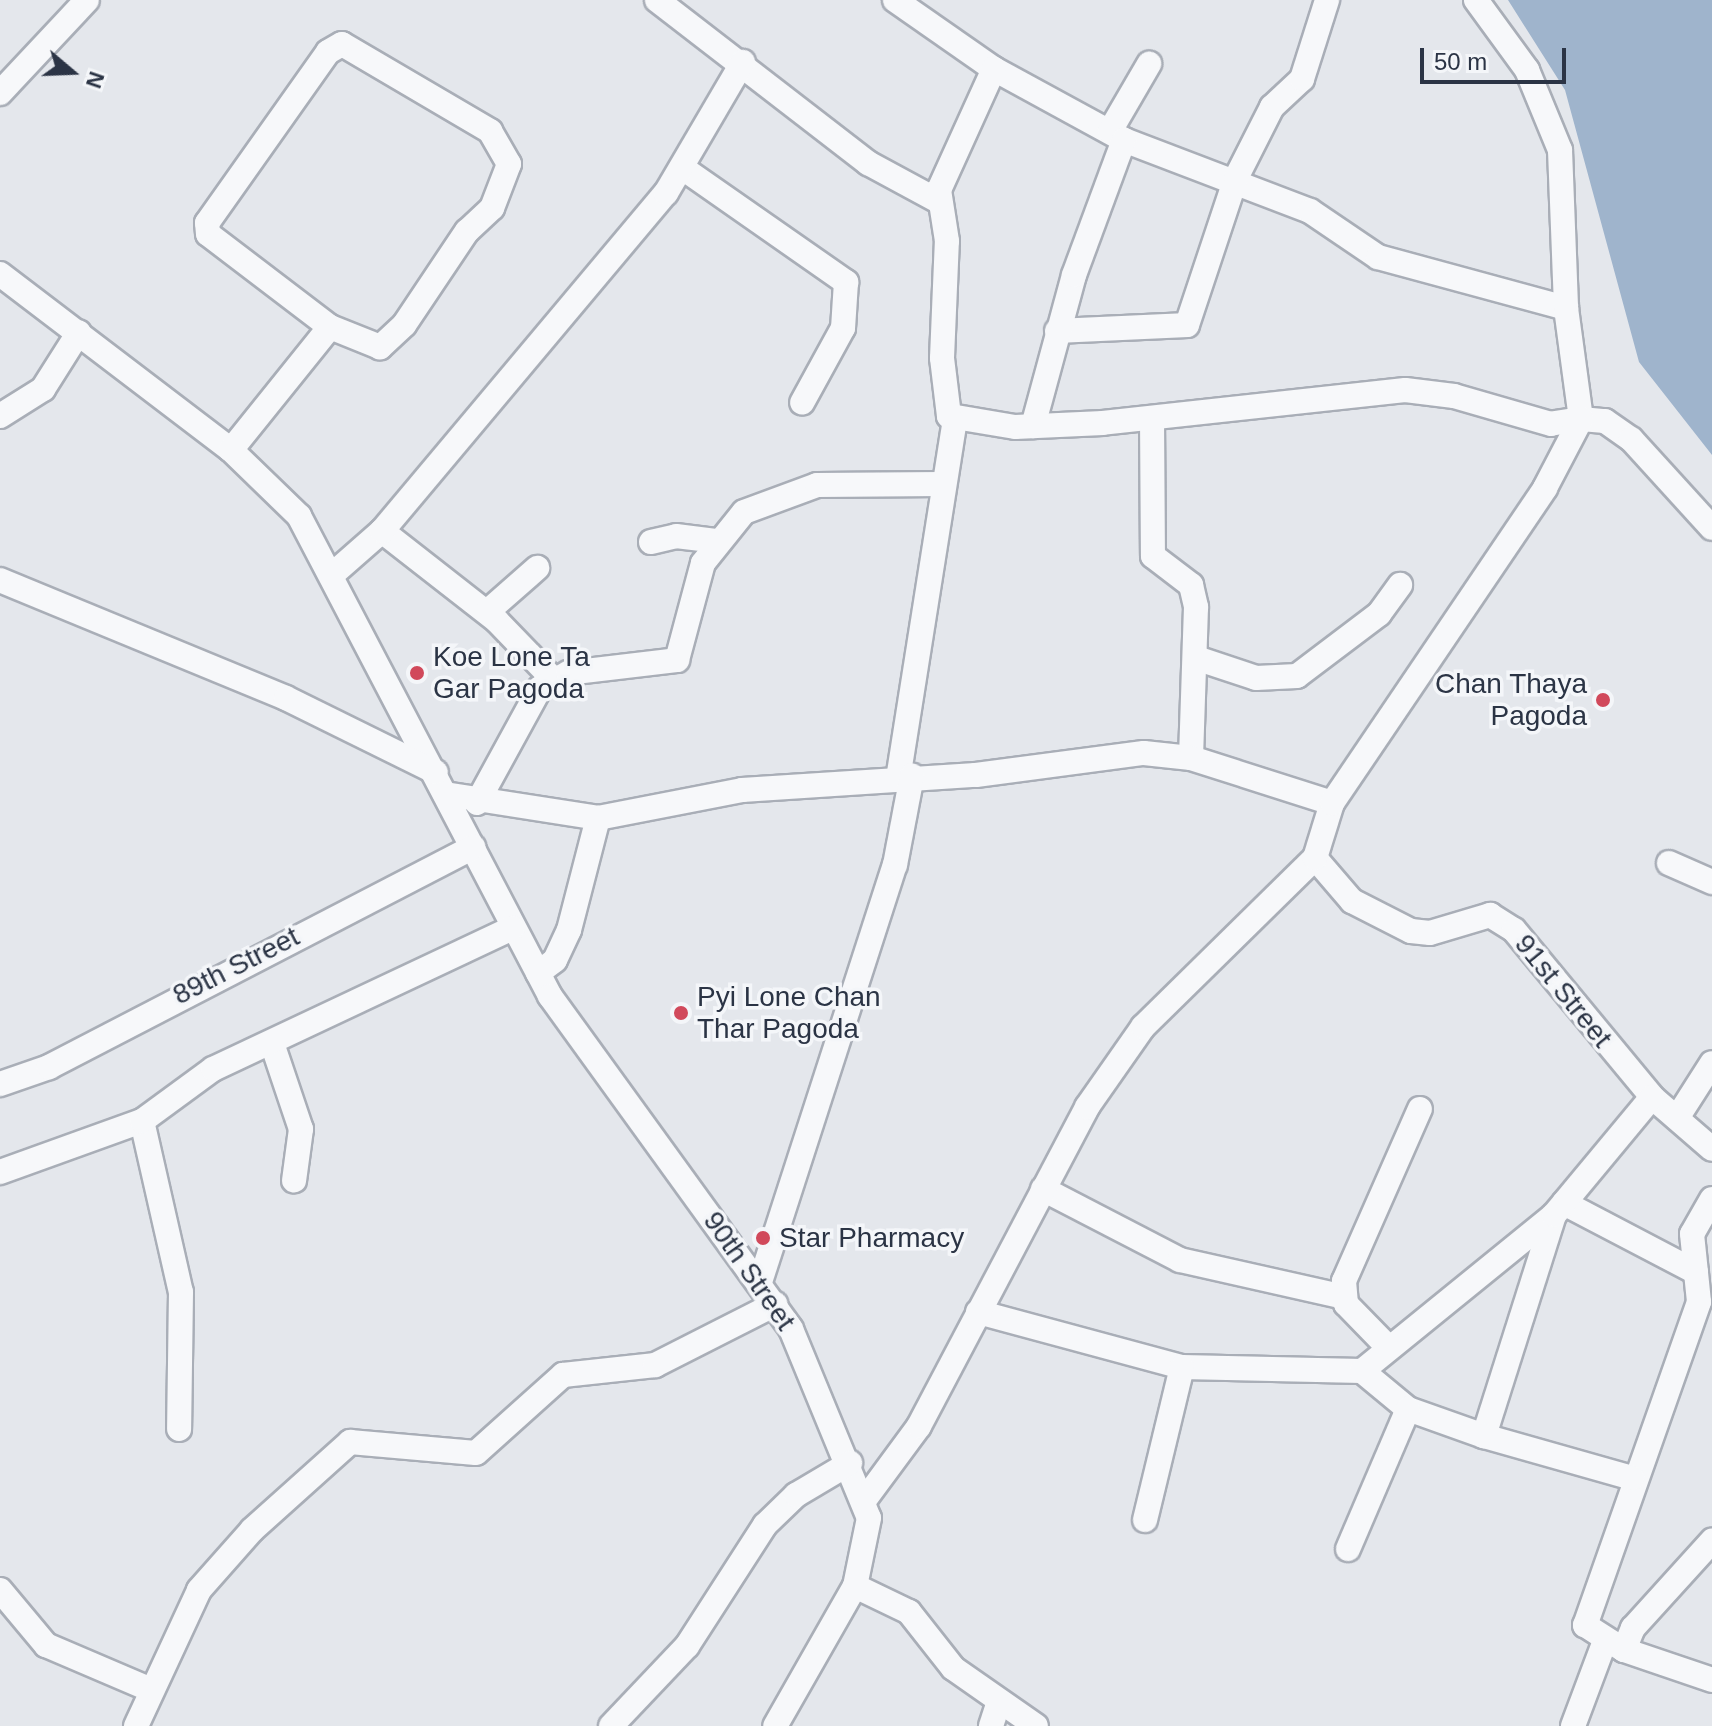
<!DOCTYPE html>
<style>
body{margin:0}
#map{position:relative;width:1712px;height:1726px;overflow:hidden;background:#e4e7ec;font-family:Helvetica,sans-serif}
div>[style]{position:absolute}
.water>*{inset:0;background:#9fb4cc}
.roads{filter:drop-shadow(2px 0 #a9aeb7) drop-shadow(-2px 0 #a9aeb7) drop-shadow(0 2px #a9aeb7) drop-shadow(0 -2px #a9aeb7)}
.minor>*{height:24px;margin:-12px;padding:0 12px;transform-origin:12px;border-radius:12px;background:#f7f8fa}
.dots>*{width:22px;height:22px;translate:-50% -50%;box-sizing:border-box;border:4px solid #f4f6f9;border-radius:50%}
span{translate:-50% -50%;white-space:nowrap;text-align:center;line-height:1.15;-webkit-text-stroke:7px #f4f6f9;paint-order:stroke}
.poi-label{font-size:28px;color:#2b3445}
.left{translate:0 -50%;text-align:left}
.right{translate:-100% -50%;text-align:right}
.street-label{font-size:28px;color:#2b3445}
.north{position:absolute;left:32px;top:32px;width:80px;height:80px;-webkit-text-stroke:6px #f4f6f9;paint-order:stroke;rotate:109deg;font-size:22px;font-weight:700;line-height:32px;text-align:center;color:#2b3445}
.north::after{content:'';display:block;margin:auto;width:28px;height:36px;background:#2b3445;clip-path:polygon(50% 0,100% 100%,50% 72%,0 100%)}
.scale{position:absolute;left:1420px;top:48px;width:146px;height:36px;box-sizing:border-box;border:4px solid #2b3445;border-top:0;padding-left:10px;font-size:24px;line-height:28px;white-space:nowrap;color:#2b3445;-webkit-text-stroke:6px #f4f6f9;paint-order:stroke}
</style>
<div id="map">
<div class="water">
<i style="clip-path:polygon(1508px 0,1712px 0,1712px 455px,1639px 362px,1565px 90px)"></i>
</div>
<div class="roads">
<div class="minor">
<i style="left:657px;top:0;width:267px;rotate:37.7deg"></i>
<i style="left:868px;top:163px;width:82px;rotate:28.4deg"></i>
<i style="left:895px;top:0;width:121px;rotate:34.9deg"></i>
<i style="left:994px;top:69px;width:148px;rotate:28.6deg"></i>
<i style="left:1124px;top:140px;width:199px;rotate:20.9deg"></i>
<i style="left:1310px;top:211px;width:82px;rotate:34.1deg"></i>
<i style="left:1378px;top:257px;width:195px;rotate:15.2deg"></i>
<i style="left:1476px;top:0;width:87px;rotate:53.9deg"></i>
<i style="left:1527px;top:70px;width:87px;rotate:67.6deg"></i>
<i style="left:1560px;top:150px;width:158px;rotate:87.8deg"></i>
<i style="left:1566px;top:308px;width:112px;rotate:82.3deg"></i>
<i style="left:1581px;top:419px;width:24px;rotate:5deg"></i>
<i style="left:1605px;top:421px;width:32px;rotate:35deg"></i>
<i style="left:1631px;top:439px;width:120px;rotate:47.7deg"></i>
<i style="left:342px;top:44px;width:172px;rotate:30.4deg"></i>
<i style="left:490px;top:131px;width:38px;rotate:60deg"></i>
<i style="left:509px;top:164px;width:47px;rotate:111.1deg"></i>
<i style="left:492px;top:208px;width:34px;rotate:137deg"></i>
<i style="left:467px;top:231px;width:113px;rotate:123.8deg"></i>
<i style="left:404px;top:325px;width:33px;rotate:137deg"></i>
<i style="left:380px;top:347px;width:54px;rotate:-158.2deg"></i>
<i style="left:330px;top:327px;width:153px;rotate:-142.7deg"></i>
<i style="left:208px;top:234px;width:11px;rotate:-95deg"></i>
<i style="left:207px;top:223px;width:209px;rotate:-54.7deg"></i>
<i style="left:328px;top:52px;width:16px;rotate:-30deg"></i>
<i style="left:0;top:93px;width:127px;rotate:-46.9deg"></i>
<i style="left:1110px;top:131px;width:78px;rotate:-59.8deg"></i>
<i style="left:684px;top:169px;width:198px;rotate:34.9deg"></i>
<i style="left:846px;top:282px;width:46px;rotate:93.7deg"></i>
<i style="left:843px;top:328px;width:85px;rotate:118.7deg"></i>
<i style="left:0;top:274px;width:290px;rotate:37.3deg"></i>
<i style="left:231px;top:450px;width:95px;rotate:44.1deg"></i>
<i style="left:299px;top:516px;width:542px;rotate:62.39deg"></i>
<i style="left:550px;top:996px;width:411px;rotate:54.1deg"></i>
<i style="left:791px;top:1329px;width:204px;rotate:67.6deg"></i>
<i style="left:869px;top:1518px;width:69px;rotate:101.6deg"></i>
<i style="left:855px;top:1586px;width:161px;rotate:119.7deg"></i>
<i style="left:1057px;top:331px;width:130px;rotate:-2.6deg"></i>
<i style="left:1187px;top:325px;width:155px;rotate:-71.6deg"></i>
<i style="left:1236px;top:178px;width:80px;rotate:-63.1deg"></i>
<i style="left:1272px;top:107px;width:41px;rotate:-43deg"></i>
<i style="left:1302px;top:79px;width:83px;rotate:-72.4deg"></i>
<i style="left:0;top:416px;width:51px;rotate:-32.1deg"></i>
<i style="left:43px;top:389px;width:67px;rotate:-57.7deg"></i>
<i style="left:1152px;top:418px;width:138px;rotate:89.6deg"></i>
<i style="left:1153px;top:556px;width:48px;rotate:37.3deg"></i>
<i style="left:1191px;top:585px;width:23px;rotate:77deg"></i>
<i style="left:1196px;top:607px;width:151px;rotate:91.9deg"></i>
<i style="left:1033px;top:426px;width:156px;rotate:-74.8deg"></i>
<i style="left:1074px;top:275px;width:144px;rotate:-69.7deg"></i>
<i style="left:231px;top:450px;width:158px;rotate:-51.2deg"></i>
<i style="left:382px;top:531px;width:146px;rotate:38deg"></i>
<i style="left:497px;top:621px;width:82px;rotate:46deg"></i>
<i style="left:651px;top:542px;width:26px;rotate:-13deg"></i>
<i style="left:676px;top:536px;width:38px;rotate:7deg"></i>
<i style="left:334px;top:573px;width:64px;rotate:-41.2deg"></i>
<i style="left:382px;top:531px;width:441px;rotate:-50deg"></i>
<i style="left:666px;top:193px;width:152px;rotate:-59.6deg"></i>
<i style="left:0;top:580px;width:309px;rotate:22.4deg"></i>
<i style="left:286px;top:698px;width:167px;rotate:26.3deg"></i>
<i style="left:487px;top:612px;width:67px;rotate:-41.3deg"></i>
<i style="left:1199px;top:659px;width:60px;rotate:18.4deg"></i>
<i style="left:1256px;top:678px;width:41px;rotate:-2.8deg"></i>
<i style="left:1297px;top:676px;width:103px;rotate:-37.1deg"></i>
<i style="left:1379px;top:614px;width:36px;rotate:-54deg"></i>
<i style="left:898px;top:779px;width:364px;rotate:-81deg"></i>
<i style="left:445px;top:794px;width:155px;rotate:8.9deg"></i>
<i style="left:598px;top:818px;width:147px;rotate:-11deg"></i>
<i style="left:742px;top:790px;width:234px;rotate:-3.7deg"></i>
<i style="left:976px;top:775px;width:169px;rotate:-7.5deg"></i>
<i style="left:1144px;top:753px;width:47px;rotate:6.1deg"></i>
<i style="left:1191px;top:758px;width:148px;rotate:17.7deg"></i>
<i style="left:477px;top:803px;width:131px;rotate:-61.3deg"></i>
<i style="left:540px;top:688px;width:32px;rotate:-28deg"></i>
<i style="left:568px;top:673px;width:110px;rotate:-6.8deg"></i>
<i style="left:677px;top:660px;width:100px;rotate:-75deg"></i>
<i style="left:703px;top:563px;width:65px;rotate:-51.2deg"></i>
<i style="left:744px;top:512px;width:78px;rotate:-20.3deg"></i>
<i style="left:817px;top:485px;width:125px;rotate:-0.5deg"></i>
<i style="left:1315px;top:858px;width:57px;rotate:49.3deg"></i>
<i style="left:1352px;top:901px;width:66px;rotate:27deg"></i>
<i style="left:1411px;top:931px;width:19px;rotate:6deg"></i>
<i style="left:1430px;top:933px;width:63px;rotate:-16.7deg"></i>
<i style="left:1490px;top:915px;width:28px;rotate:32deg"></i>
<i style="left:1514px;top:930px;width:217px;rotate:50.4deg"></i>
<i style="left:1652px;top:1097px;width:79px;rotate:40.9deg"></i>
<i style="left:1669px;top:863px;width:47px;rotate:23.8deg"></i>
<i style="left:538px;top:973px;width:21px;rotate:-37deg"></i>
<i style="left:555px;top:960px;width:33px;rotate:-65deg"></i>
<i style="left:569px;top:930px;width:116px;rotate:-75.5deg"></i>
<i style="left:272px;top:1043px;width:91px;rotate:71.4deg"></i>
<i style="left:301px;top:1129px;width:52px;rotate:97.7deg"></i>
<i style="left:0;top:1084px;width:52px;rotate:-19.1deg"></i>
<i style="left:49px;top:1067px;width:478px;rotate:-27.4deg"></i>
<i style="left:1677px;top:1118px;width:65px;rotate:-57.5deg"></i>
<i style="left:142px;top:1121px;width:175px;rotate:77.2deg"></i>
<i style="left:181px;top:1292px;width:137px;rotate:90.8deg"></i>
<i style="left:0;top:1172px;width:151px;rotate:-19.8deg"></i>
<i style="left:142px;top:1121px;width:88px;rotate:-36.2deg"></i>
<i style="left:213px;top:1069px;width:331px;rotate:-25.2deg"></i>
<i style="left:1043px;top:1189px;width:154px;rotate:27.4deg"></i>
<i style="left:1180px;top:1260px;width:168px;rotate:12.7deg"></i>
<i style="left:1712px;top:1199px;width:40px;rotate:119.7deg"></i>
<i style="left:1692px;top:1234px;width:68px;rotate:84.1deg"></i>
<i style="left:1699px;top:1302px;width:343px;rotate:109.4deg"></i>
<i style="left:1585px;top:1625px;width:46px;rotate:32.7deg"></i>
<i style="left:1624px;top:1650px;width:93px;rotate:18.8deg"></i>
<i style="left:1564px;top:1203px;width:149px;rotate:27.6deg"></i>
<i style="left:1554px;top:1215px;width:232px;rotate:107.6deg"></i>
<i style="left:1484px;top:1436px;width:154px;rotate:15.8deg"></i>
<i style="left:761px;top:1279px;width:435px;rotate:-72.1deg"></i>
<i style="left:895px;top:865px;width:91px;rotate:-79.2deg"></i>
<i style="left:978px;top:1312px;width:211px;rotate:15.1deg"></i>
<i style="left:1182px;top:1367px;width:180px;rotate:1.3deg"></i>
<i style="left:1362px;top:1371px;width:247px;rotate:-39.1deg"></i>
<i style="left:1554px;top:1215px;width:153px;rotate:-50.3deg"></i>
<i style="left:1386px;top:1345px;width:57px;rotate:-134.3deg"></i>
<i style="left:1346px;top:1304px;width:23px;rotate:-95deg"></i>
<i style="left:1344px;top:1281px;width:188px;rotate:-66.2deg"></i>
<i style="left:1362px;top:1371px;width:60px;rotate:39.6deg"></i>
<i style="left:1408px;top:1409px;width:81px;rotate:19.6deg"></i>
<i style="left:866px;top:1498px;width:89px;rotate:-53.6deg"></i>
<i style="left:919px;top:1426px;width:361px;rotate:-62.2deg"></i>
<i style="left:1087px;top:1107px;width:98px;rotate:-55deg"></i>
<i style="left:1143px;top:1027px;width:241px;rotate:-44.5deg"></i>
<i style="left:1315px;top:858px;width:58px;rotate:-72.8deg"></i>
<i style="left:1332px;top:803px;width:380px;rotate:-55.9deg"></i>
<i style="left:1545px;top:488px;width:78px;rotate:-62.4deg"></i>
<i style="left:1581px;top:419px;width:30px;rotate:171deg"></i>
<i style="left:1551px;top:424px;width:101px;rotate:-163.9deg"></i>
<i style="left:1454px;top:396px;width:49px;rotate:-173deg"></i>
<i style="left:1405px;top:390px;width:304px;rotate:173.8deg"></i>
<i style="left:1103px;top:423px;width:88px;rotate:177.4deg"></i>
<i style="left:1015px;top:427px;width:67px;rotate:-170.5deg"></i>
<i style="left:949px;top:416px;width:58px;rotate:-96.9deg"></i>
<i style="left:942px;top:358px;width:117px;rotate:-87.6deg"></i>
<i style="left:947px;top:241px;width:52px;rotate:-98.9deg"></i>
<i style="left:939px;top:190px;width:133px;rotate:-65.6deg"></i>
<i style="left:1145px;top:1520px;width:157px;rotate:-76.4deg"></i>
<i style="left:1348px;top:1549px;width:152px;rotate:-66.8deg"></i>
<i style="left:855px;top:1586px;width:60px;rotate:25.7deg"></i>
<i style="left:909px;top:1612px;width:71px;rotate:51.8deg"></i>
<i style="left:953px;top:1668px;width:101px;rotate:34.9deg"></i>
<i style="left:0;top:1590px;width:72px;rotate:50.1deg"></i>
<i style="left:46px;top:1645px;width:112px;rotate:23.1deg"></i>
<i style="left:1624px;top:1650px;width:24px;rotate:-68deg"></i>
<i style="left:1633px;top:1628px;width:118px;rotate:-47.8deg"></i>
<i style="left:136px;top:1726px;width:150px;rotate:-65.1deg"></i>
<i style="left:199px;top:1590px;width:80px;rotate:-48.5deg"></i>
<i style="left:252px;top:1530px;width:132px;rotate:-41.9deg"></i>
<i style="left:350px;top:1442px;width:126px;rotate:5deg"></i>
<i style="left:476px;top:1453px;width:117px;rotate:-41.9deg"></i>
<i style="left:563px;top:1375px;width:93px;rotate:-6.2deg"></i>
<i style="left:655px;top:1365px;width:135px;rotate:-26.9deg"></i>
<i style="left:611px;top:1726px;width:110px;rotate:-46.5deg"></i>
<i style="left:687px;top:1646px;width:144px;rotate:-57.2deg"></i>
<i style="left:765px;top:1525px;width:43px;rotate:-44.1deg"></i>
<i style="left:796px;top:1495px;width:63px;rotate:-30.7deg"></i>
<i style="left:991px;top:1726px;width:26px;rotate:-72deg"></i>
<i style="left:1573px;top:1726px;width:91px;rotate:-69.4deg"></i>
</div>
</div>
<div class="dots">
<i style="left:417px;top:673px;background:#d1495b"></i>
<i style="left:1603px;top:700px;background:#d1495b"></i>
<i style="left:681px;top:1013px;background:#d1495b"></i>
<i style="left:763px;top:1238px;background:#d1495b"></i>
</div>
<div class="poi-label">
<span class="left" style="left:433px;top:673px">Koe Lone Ta<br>Gar Pagoda</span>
<span class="right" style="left:1587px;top:700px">Chan Thaya<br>Pagoda</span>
<span class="left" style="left:697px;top:1013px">Pyi Lone Chan<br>Thar Pagoda</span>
<span class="left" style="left:779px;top:1238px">Star Pharmacy</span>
</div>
<div class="street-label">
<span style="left:236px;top:966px;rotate:-27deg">89th Street</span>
<span style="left:1563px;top:991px;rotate:51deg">91st Street</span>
<span style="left:749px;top:1271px;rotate:55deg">90th Street</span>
</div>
<div class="north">N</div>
<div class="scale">50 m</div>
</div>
